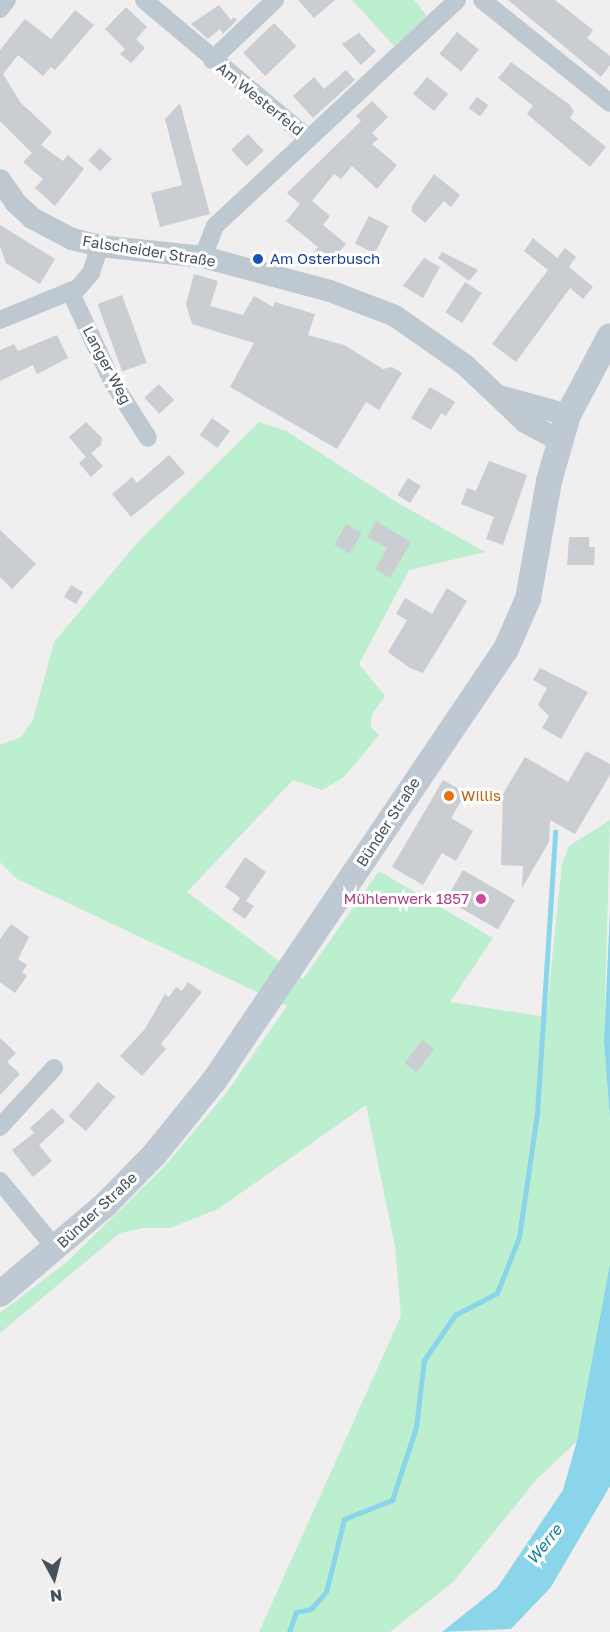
<!DOCTYPE html>
<meta charset="utf-8">
<style>
body{margin:0}
#map{position:relative;width:610px;height:1632px;overflow:hidden;background:#f0eeee;font-family:"Golos Text",sans-serif}
div>[style]{position:absolute}
.green>*{inset:0;background:#bceed0}
.water>*{inset:0;background:#8ad5ea}
.stream>*{height:5px;margin:-2.5px;padding:0 2.5px;transform-origin:2.5px;border-radius:2.5px;background:#8ad5ea}
.building>*{inset:0;background:#cacdd2;transform-origin:0 0}
.minor>*{height:18px;margin:-9px;padding:0 9px;transform-origin:9px;border-radius:9px;background:#bec8d0}
.tertiary>*{height:22px;margin:-11px;padding:0 11px;transform-origin:11px;border-radius:11px;background:#bec8d0}
.secondary>*{height:26px;margin:-13px;padding:0 13px;transform-origin:13px;border-radius:13px;background:#bec9d4}
.dots>*{width:16px;height:16px;translate:-50% -50%;box-sizing:border-box;border:3px solid #fff;border-radius:50%}
span{translate:-50% -50%;white-space:nowrap;text-align:center;line-height:1.15;-webkit-text-stroke:6px #fff;paint-order:stroke}
.street-label{font-size:15px;color:#46515b}
.transit-label{font-size:15px;color:#164399}
.left{translate:0 -50%;text-align:left}
.food-label{font-size:15px;color:#c56008}
.hotel-label{font-size:15px;color:#b23c85}
.right{translate:-100% -50%;text-align:right}
.water-label{font-size:16px;color:#0e7f9f;font-style:italic}
.north{position:absolute;left:24px;top:1548px;width:60px;height:60px;-webkit-text-stroke:4px #fff;paint-order:stroke;rotate:173deg;font-size:16px;font-weight:700;line-height:24px;text-align:center;color:#46515b}
.north::after{content:'';display:block;margin:auto;width:21px;height:27px;background:#46515b;clip-path:polygon(50% 0,100% 100%,50% 72%,0 100%)}
</style>
<div id="map">
<div class="green">
<i style="clip-path:polygon(352px 0,414px 0,427px 16px,394px 46px)"></i>
<i style="clip-path:polygon(259px 422px,286px 431px,398px 503px,485px 552px,409px 570px,359px 664px,385px 696px,372px 714px,371px 727px,379px 735px,344px 777px,322px 790px,293px 780px,187px 892px,303px 979px,379px 871px,493px 938px,450px 1002px,546px 1017px,562px 864px,569px 846px,610px 820px,604px 1041px,610px 1120px,610px 1272px,577px 1441px,537px 1479px,453px 1582px,390px 1632px,259px 1632px,401px 1316px,395px 1246px,366px 1105px,218px 1209px,170px 1228px,144px 1228px,120px 1233px,0 1333px,0 1313px,68px 1261px,165px 1166px,227px 1092px,287px 1006px,17px 879px,0 862px,0 745px,21px 737px,33px 720px,54px 642px,137px 543px)"></i>
</div>
<div class="water">
<i style="clip-path:polygon(610px 910px,610px 1120px,604px 1041px)"></i>
<i style="clip-path:polygon(610px 1264px,610px 1486px,551px 1587px,511px 1629px,442px 1632px,497px 1588px,563px 1490px,577px 1441px)"></i>
</div>
<div class="stream">
<i style="left:289px;top:1632px;width:21px;rotate:-71deg"></i>
<i style="left:296px;top:1612px;width:15px;rotate:-11deg"></i>
<i style="left:311px;top:1609px;width:23px;rotate:-49deg"></i>
<i style="left:326px;top:1592px;width:75px;rotate:-76.1deg"></i>
<i style="left:344px;top:1519px;width:52px;rotate:-21.6deg"></i>
<i style="left:392px;top:1500px;width:77px;rotate:-71.8deg"></i>
<i style="left:416px;top:1427px;width:67px;rotate:-83.2deg"></i>
<i style="left:424px;top:1360px;width:55px;rotate:-55.4deg"></i>
<i style="left:455px;top:1315px;width:47px;rotate:-27.6deg"></i>
<i style="left:497px;top:1293px;width:60px;rotate:-68.6deg"></i>
<i style="left:519px;top:1237px;width:125px;rotate:-81.7deg"></i>
<i style="left:537px;top:1113px;width:282px;rotate:-86.3deg"></i>
</div>
<div class="building">
<i style="clip-path:polygon(298px 0,335px 0,314px 18px)"></i>
<i style="clip-path:polygon(508px 0,555px 0,593px 30px,587px 38px,610px 56px,610px 65px,601px 77px)"></i>
<i style="clip-path:polygon(219px 5px,231px 20px,234px 17px,237px 20px,223px 34px,220px 29px,208px 39px,191px 24px)"></i>
<i style="clip-path:polygon(126px 7px,147px 27px,136px 39px,145px 48px,131px 63px,120px 54px,125px 49px,105px 29px)"></i>
<i style="clip-path:polygon(75px 10px,94px 25px,55px 70px,51px 67px,43px 76px,18px 55px,3px 74px,20px 102px,52px 132px,41px 145px,63px 161px,68px 155px,84px 169px,55px 206px,35px 188px,43px 179px,23px 162px,32px 153px,0 121px,0 50px,25px 19px,51px 39px)"></i>
<i style="left:274px;top:23px;width:32px;height:43px;rotate:46deg"></i>
<i style="left:457px;top:32px;width:28px;height:28px;rotate:39deg"></i>
<i style="clip-path:polygon(359px 33px,376px 51px,361px 65px,342px 44px)"></i>
<i style="clip-path:polygon(511px 62px,570px 105px,574px 112px,570px 118px,606px 147px,590px 167px,527px 114px,533px 106px,498px 78px)"></i>
<i style="clip-path:polygon(346px 70px,355px 80px,313px 118px,293px 96px,314px 77px,324px 89px)"></i>
<i style="left:427px;top:77px;width:27px;height:22px;rotate:39deg"></i>
<i style="left:477px;top:97px;width:14px;height:14px;rotate:36deg"></i>
<i style="clip-path:polygon(372px 101px,388px 117px,372px 133px,378px 139px,372px 144px,397px 165px,377px 189px,352px 166px,341px 179px,334px 174px,312px 201px,330px 216px,323px 225px,346px 244px,328px 265px,313px 253px,318px 247px,286px 221px,300px 204px,287px 193px,361px 121px,356px 116px)"></i>
<i style="clip-path:polygon(180px 103px,210px 214px,160px 227px,151px 193px,182px 185px,165px 119px)"></i>
<i style="left:248px;top:134px;width:23px;height:23px;rotate:47deg"></i>
<i style="left:100px;top:148px;width:16px;height:17px;rotate:43deg"></i>
<i style="clip-path:polygon(434px 174px,460px 195px,451px 207px,444px 201px,425px 223px,412px 212px,412px 206px)"></i>
<i style="left:369px;top:216px;width:22px;height:31px;rotate:27deg"></i>
<i style="clip-path:polygon(0 225px,55px 259px,40px 284px,6px 263px,0 246px)"></i>
<i style="clip-path:polygon(533px 238px,557px 258px,565px 248px,576px 257px,569px 267px,593px 287px,583px 299px,570px 288px,516px 362px,492px 344px,548px 270px,524px 251px)"></i>
<i style="clip-path:polygon(442px 252px,478px 270px,469px 281px,438px 258px)"></i>
<i style="clip-path:polygon(424px 258px,440px 267px,423px 298px,403px 286px)"></i>
<i style="clip-path:polygon(194px 274px,218px 281px,210px 306px,243px 315px,254px 296px,273px 307px,275px 302px,315px 314px,308px 335px,344px 345px,383px 369px,392px 367px,402px 373px,379px 410px,366px 402px,337px 449px,230px 387px,254px 343px,192px 324px,186px 304px)"></i>
<i style="left:465px;top:282px;width:20px;height:36px;rotate:33deg"></i>
<i style="left:122px;top:295px;width:72px;height:26px;rotate:70deg"></i>
<i style="clip-path:polygon(57px 335px,68px 358px,37px 374px,33px 365px,0 381px,0 350px,14px 344px,18px 351px)"></i>
<i style="left:159px;top:384px;width:22px;height:20px;rotate:47deg"></i>
<i style="clip-path:polygon(430px 387px,455px 402px,446px 416px,441px 413px,431px 430px,411px 418px)"></i>
<i style="left:212px;top:418px;width:22px;height:21px;rotate:36deg"></i>
<i style="clip-path:polygon(86px 422px,102px 438px,101px 445px,91px 453px,103px 466px,91px 477px,79px 463px,86px 457px,69px 437px)"></i>
<i style="clip-path:polygon(169px 455px,185px 473px,131px 517px,112px 494px,132px 477px,137px 483px)"></i>
<i style="clip-path:polygon(489px 461px,527px 475px,503px 545px,486px 539px,494px 517px,461px 504px,467px 488px,476px 491px)"></i>
<i style="left:408px;top:478px;width:15px;height:20px;rotate:32deg"></i>
<i style="clip-path:polygon(376px 521px,411px 542px,390px 578px,375px 569px,387px 548px,367px 537px)"></i>
<i style="left:346px;top:524px;width:18px;height:24px;rotate:29deg"></i>
<i style="clip-path:polygon(0 530px,36px 564px,12px 589px,0 577px)"></i>
<i style="clip-path:polygon(569px 537px,589px 537px,589px 547px,595px 547px,594px 565px,567px 565px)"></i>
<i style="left:71px;top:585px;width:14px;height:14px;rotate:30deg"></i>
<i style="clip-path:polygon(447px 588px,467px 601px,423px 673px,410px 668px,388px 652px,407px 620px,396px 614px,405px 598px,432px 614px)"></i>
<i style="clip-path:polygon(540px 668px,588px 692px,561px 739px,542px 728px,549px 716px,538px 705px,547px 688px,533px 680px)"></i>
<i style="clip-path:polygon(586px 751px,610px 764px,610px 775px,575px 834px,550px 820px,549px 842px,522px 888px,523px 866px,501px 865px,503px 794px,525px 757px,568px 782px)"></i>
<i style="clip-path:polygon(443px 780px,466px 793px,451px 818px,473px 831px,456px 861px,442px 853px,423px 885px,392px 867px)"></i>
<i style="clip-path:polygon(245px 857px,266px 872px,246px 901px,254px 906px,245px 919px,232px 910px,240px 898px,225px 887px)"></i>
<i style="left:463px;top:870px;width:60px;height:34px;rotate:30deg"></i>
<i style="clip-path:polygon(11px 924px,29px 937px,18px 959px,27px 965px,22px 972px,27px 976px,15px 993px,0 982px,0 939px)"></i>
<i style="clip-path:polygon(188px 982px,202px 992px,161px 1044px,166px 1049px,142px 1076px,120px 1056px,145px 1029px,165px 994px,169px 997px,176px 987px,182px 991px)"></i>
<i style="clip-path:polygon(0 1038px,16px 1053px,7px 1062px,20px 1074px,0 1095px)"></i>
<i style="left:422px;top:1040px;width:15px;height:29px;rotate:37deg"></i>
<i style="left:98px;top:1082px;width:23px;height:45px;rotate:41deg"></i>
<i style="clip-path:polygon(52px 1108px,65px 1121px,39px 1145px,52px 1161px,33px 1177px,12px 1150px,34px 1133px,30px 1128px)"></i>
</div>
<div class="minor">
<i style="left:144px;top:0;width:214px;rotate:40.1deg"></i>
<i style="left:482px;top:0;width:164px;rotate:38.8deg"></i>
<i style="left:0;top:9px;width:11px;rotate:-52deg"></i>
<i style="left:212px;top:60px;width:87px;rotate:-43.6deg"></i>
<i style="left:203px;top:257px;width:33px;rotate:-69deg"></i>
<i style="left:215px;top:226px;width:331px;rotate:-43deg"></i>
<i style="left:70px;top:291px;width:99px;rotate:65deg"></i>
<i style="left:112px;top:381px;width:67px;rotate:57.7deg"></i>
<i style="left:0;top:320px;width:84px;rotate:-22.3deg"></i>
<i style="left:78px;top:288px;width:20px;rotate:-49deg"></i>
<i style="left:91px;top:273px;width:28px;rotate:-72deg"></i>
<i style="left:0;top:1127px;width:80px;rotate:-47.5deg"></i>
<i style="left:0;top:1181px;width:88px;rotate:50.5deg"></i>
</div>
<div class="tertiary">
<i style="left:0;top:180px;width:28px;rotate:55deg"></i>
<i style="left:16px;top:203px;width:22px;rotate:43deg"></i>
<i style="left:32px;top:218px;width:45px;rotate:27.7deg"></i>
<i style="left:72px;top:239px;width:29px;rotate:14deg"></i>
<i style="left:100px;top:246px;width:104px;rotate:6.1deg"></i>
<i style="left:203px;top:257px;width:131px;rotate:15deg"></i>
<i style="left:330px;top:291px;width:70px;rotate:21deg"></i>
<i style="left:395px;top:316px;width:85px;rotate:35deg"></i>
<i style="left:465px;top:365px;width:83px;rotate:43.5deg"></i>
<i style="left:525px;top:422px;width:40px;rotate:28deg"></i>
<i style="left:503px;top:397px;width:67px;rotate:15.5deg"></i>
</div>
<div class="secondary">
<i style="left:0;top:1294px;width:139px;rotate:-40.3deg"></i>
<i style="left:106px;top:1204px;width:69px;rotate:-45.6deg"></i>
<i style="left:154px;top:1155px;width:95px;rotate:-51deg"></i>
<i style="left:214px;top:1081px;width:521px;rotate:-55.94deg"></i>
<i style="left:506px;top:649px;width:55px;rotate:-66.3deg"></i>
<i style="left:528px;top:599px;width:120px;rotate:-79.9deg"></i>
<i style="left:549px;top:481px;width:69px;rotate:-73.9deg"></i>
<i style="left:568px;top:415px;width:89px;rotate:-62deg"></i>
</div>
<div class="dots">
<i style="left:258px;top:259px;background:#1a4fb4"></i>
<i style="left:449px;top:796px;background:#e8710a"></i>
<i style="left:481px;top:899px;background:#d1479c"></i>
</div>
<div class="street-label">
<span style="left:260px;top:99px;rotate:39deg">Am Westerfeld</span>
<span style="left:149px;top:251px;rotate:9deg">Falscheider Straße</span>
<span style="left:107px;top:365px;rotate:62deg">Langer Weg</span>
<span style="left:388px;top:822px;rotate:-57deg">Bünder Straße</span>
<span style="left:97px;top:1210px;rotate:-43deg">Bünder Straße</span>
</div>
<div class="transit-label">
<span class="left" style="left:270px;top:259px">Am Osterbusch</span>
</div>
<div class="food-label">
<span class="left" style="left:461px;top:796px">Willis</span>
</div>
<div class="hotel-label">
<span class="right" style="left:469px;top:899px">Mühlenwerk 1857</span>
</div>
<div class="water-label">
<span style="left:544px;top:1544px;rotate:-51deg">Werre</span>
</div>
<div class="north">N</div>
</div>
